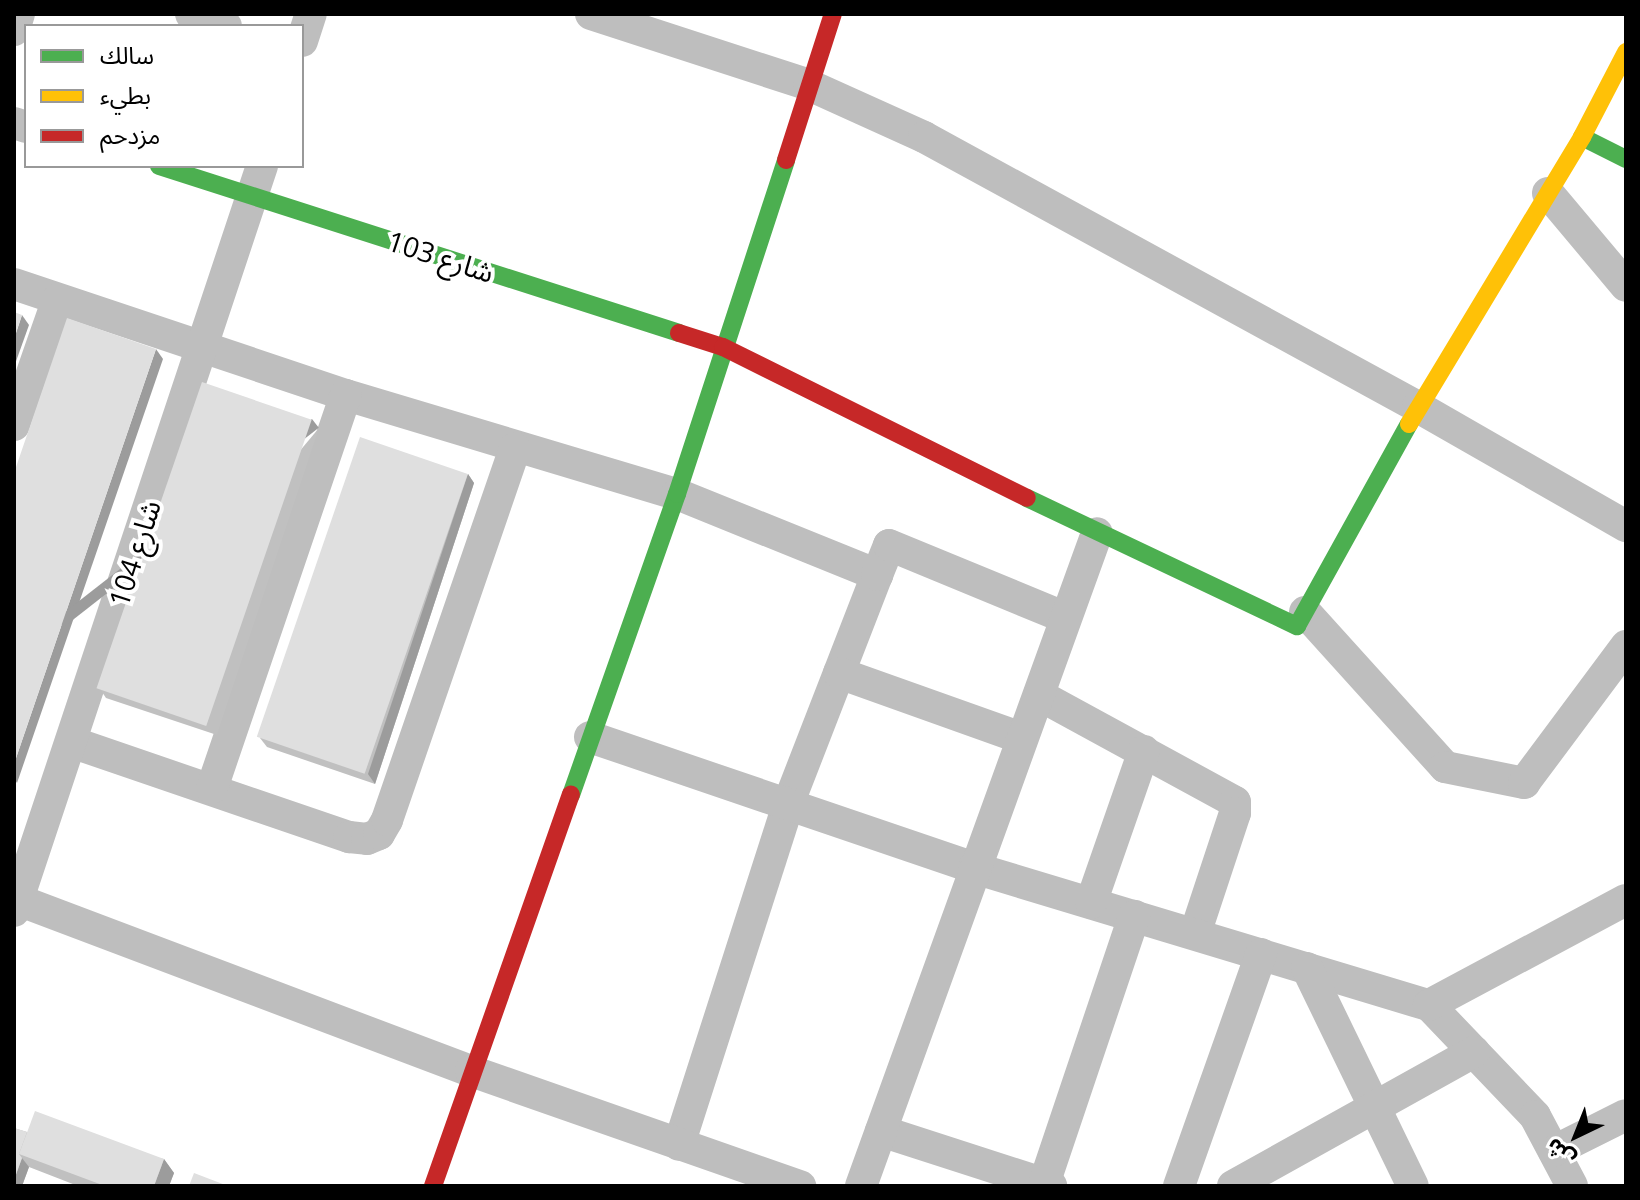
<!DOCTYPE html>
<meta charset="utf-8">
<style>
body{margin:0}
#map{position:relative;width:1640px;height:1200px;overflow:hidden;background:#fff;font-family:"Open Sans","Noto Sans Arabic",sans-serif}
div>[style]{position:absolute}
.street>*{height:32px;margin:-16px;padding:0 16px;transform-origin:16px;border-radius:16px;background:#bebebe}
.fast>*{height:18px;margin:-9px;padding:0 9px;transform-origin:9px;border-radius:9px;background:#4caf50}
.slow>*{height:18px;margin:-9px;padding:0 9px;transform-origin:9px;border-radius:9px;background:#ffc107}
.jam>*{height:18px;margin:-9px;padding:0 9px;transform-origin:9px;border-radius:9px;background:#c62828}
.wall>*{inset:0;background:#c0c0c0}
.shaded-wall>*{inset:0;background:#9c9c9c;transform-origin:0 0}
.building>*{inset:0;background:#dfdfdf;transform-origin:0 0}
span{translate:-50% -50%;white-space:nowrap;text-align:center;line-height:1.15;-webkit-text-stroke:8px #fff;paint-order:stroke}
.street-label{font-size:28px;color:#000}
.frame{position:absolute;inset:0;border:16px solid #000;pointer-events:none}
.legend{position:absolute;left:24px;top:24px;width:280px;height:144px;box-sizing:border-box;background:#fff;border:2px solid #999;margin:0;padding:10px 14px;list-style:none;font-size:24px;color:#000}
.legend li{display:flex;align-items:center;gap:16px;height:40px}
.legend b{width:40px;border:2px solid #999}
.north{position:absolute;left:1536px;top:1096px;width:80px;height:80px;-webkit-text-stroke:6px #fff;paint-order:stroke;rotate:223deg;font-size:22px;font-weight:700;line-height:32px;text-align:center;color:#000}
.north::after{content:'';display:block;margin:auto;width:28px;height:36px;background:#000;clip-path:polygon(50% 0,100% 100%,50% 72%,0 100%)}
</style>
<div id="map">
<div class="street">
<i style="left:191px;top:14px;width:37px;rotate:19deg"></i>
<i style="left:591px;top:14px;width:229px;rotate:18deg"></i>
<i style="left:809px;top:85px;width:126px;rotate:24.3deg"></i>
<i style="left:924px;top:137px;width:563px;rotate:28.66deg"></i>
<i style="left:1418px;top:407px;width:240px;rotate:29.8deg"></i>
<i style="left:14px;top:30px;width:17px;rotate:-73deg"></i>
<i style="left:302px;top:41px;width:28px;rotate:-72deg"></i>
<i style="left:14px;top:123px;width:13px;rotate:18deg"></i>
<i style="left:1548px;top:193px;width:121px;rotate:50deg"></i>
<i style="left:14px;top:284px;width:350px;rotate:18.5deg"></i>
<i style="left:346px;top:395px;width:345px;rotate:16.7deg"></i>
<i style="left:677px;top:494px;width:216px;rotate:22deg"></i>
<i style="left:877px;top:575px;width:243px;rotate:111.2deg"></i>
<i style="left:789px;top:802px;width:360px;rotate:107.8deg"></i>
<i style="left:14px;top:425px;width:133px;rotate:-70.8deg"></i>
<i style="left:877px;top:575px;width:32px;rotate:-68deg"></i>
<i style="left:889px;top:545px;width:191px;rotate:22.4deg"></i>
<i style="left:1305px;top:612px;width:209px;rotate:47.9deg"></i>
<i style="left:1445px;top:767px;width:81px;rotate:11.4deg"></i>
<i style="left:1524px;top:783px;width:171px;rotate:-53.3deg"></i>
<i style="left:839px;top:673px;width:194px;rotate:19.6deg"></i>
<i style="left:1039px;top:695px;width:223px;rotate:28.6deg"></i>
<i style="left:1235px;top:802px;width:11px;rotate:90deg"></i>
<i style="left:1235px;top:813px;width:127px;rotate:108.3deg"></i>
<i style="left:590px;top:737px;width:406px;rotate:18.8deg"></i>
<i style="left:974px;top:868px;width:475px;rotate:16.8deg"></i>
<i style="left:1429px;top:1005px;width:153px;rotate:46.3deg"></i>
<i style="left:1535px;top:1116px;width:79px;rotate:62.1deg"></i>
<i style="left:71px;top:742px;width:294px;rotate:18.9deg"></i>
<i style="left:349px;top:837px;width:18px;rotate:6deg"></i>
<i style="left:367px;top:839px;width:13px;rotate:-23deg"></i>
<i style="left:379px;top:834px;width:16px;rotate:-60deg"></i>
<i style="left:387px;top:820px;width:393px;rotate:-71deg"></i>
<i style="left:212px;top:788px;width:415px;rotate:-71.2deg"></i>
<i style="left:18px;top:900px;width:484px;rotate:20.7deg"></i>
<i style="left:471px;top:1071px;width:349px;rotate:19.3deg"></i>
<i style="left:1091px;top:903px;width:161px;rotate:-70.8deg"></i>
<i style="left:14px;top:911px;width:785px;rotate:-71.59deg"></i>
<i style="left:1307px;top:968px;width:242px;rotate:64.1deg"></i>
<i style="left:1429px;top:1005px;width:223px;rotate:-28.1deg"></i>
<i style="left:881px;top:1131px;width:179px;rotate:17.9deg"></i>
<i style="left:1554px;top:1151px;width:80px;rotate:-26.6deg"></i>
<i style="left:1044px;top:1184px;width:283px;rotate:-71.4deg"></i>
<i style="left:861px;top:1186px;width:694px;rotate:-70.13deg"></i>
<i style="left:1179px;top:1186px;width:246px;rotate:-70.5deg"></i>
<i style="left:1233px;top:1186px;width:276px;rotate:-29.1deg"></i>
</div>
<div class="fast">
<i style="left:1582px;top:137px;width:49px;rotate:26.6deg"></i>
<i style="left:159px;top:166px;width:546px;rotate:17.8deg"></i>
<i style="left:1027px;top:498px;width:299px;rotate:25.4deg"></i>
<i style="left:1297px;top:626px;width:231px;rotate:-61deg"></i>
<i style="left:571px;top:795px;width:319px;rotate:-70.6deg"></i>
<i style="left:677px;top:494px;width:351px;rotate:-71.9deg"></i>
</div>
<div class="slow">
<i style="left:1409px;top:424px;width:335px;rotate:-58.9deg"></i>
<i style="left:1582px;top:137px;width:96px;rotate:-62.6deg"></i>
</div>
<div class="jam">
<i style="left:786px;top:160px;width:153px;rotate:-72.2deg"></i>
<i style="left:679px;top:333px;width:46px;rotate:17.7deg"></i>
<i style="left:723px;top:347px;width:339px;rotate:26.4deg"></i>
<i style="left:433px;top:1186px;width:415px;rotate:-70.6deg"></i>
</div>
<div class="wall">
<i style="clip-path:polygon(319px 428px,217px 735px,106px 698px,100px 689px)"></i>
<i style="clip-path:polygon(468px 474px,474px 483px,375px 784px,267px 747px,260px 738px)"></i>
<i style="clip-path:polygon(14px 1128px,27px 1132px,164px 1159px,174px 1173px,169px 1186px,78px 1186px,29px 1167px,22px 1186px,14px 1186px)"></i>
</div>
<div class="shaded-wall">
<i style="clip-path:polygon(22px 315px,29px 325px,14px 367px,14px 339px)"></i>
<i style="clip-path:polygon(156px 349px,163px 359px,17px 783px,14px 778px,14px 764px)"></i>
<i style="left:312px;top:419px;width:11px;height:324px;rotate:52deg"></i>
<i style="clip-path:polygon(468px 474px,474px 483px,375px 784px,368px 774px)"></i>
<i style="clip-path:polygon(22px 1158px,29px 1167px,22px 1186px,14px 1186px,14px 1180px)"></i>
<i style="clip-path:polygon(164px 1159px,174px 1173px,169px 1186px,154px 1186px)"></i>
</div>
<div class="building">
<i style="clip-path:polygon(14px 312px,22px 315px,14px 339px)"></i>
<i style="clip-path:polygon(67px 318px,156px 349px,14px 764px,14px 473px)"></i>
<i style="left:202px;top:382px;width:116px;height:324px;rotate:19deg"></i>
<i style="left:360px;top:437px;width:114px;height:317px;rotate:19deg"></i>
<i style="clip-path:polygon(35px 1111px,164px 1159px,154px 1186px,105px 1186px,19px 1154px)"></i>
<i style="clip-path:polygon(14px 1128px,27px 1132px,19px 1154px,22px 1158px,14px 1180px)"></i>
<i style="clip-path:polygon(194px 1173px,228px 1186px,189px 1186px)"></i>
</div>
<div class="street-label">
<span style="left:441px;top:256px;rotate:18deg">شارع 103</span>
<span style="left:134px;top:553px;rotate:-72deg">شارع 104</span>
</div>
<div class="frame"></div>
<ul class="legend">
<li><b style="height:10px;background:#4caf50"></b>سالك</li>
<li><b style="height:10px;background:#ffc107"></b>بطيء</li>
<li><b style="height:10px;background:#c62828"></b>مزدحم</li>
</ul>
<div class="north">ش</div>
</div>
